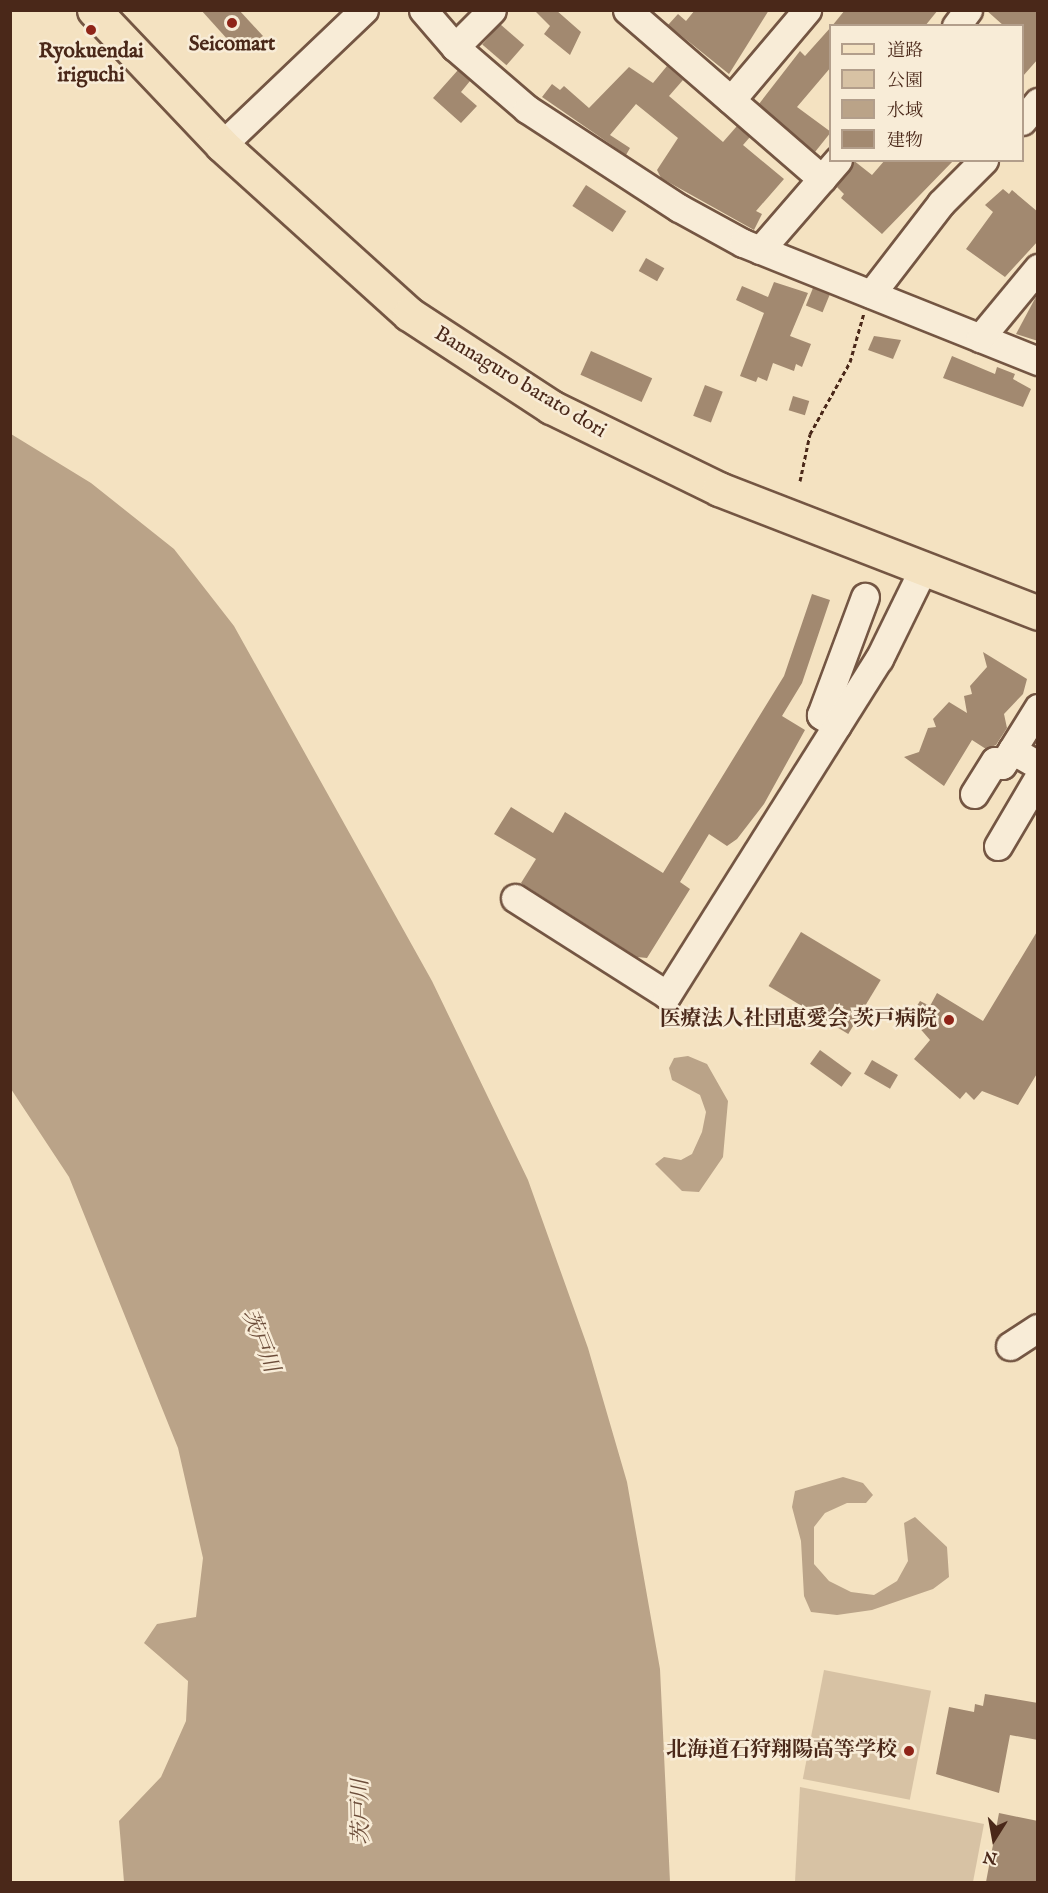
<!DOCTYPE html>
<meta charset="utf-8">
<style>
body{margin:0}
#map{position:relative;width:1048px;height:1893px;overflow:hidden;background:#f4e2c1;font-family:"IM FELL English","Noto Serif JP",serif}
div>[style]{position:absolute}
.green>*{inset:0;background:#d7c2a4;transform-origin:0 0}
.water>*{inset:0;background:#baa388}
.building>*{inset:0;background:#a28970;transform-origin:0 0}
.path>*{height:3px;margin-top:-1.5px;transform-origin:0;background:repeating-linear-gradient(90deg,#4a2819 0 4.5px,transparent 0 7.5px)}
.roads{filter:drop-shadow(2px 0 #745643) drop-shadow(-2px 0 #745643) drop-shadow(0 2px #745643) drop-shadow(0 -2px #745643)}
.minor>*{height:27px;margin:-13.5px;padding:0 13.5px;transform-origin:13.5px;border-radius:13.5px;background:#f8ecd7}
.major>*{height:33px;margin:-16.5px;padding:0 16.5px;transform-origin:16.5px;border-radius:16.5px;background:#f4e2c1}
.dots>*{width:16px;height:16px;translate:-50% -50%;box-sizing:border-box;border:3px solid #f8ecd7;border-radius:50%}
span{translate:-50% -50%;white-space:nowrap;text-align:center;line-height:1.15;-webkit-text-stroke:5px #f8ecd7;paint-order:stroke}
.poi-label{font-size:21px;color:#4a2819;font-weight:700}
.right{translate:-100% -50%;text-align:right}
.street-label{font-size:21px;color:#4a2819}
.water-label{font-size:22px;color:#6c4d3a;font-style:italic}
.frame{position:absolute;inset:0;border:12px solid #4a2819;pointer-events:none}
.legend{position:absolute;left:829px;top:24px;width:195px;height:138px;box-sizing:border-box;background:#f8ecd7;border:2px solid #b29e8b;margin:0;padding:8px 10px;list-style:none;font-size:18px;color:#4a2819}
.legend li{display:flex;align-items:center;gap:12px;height:30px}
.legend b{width:30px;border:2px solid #b29e8b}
.north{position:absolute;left:964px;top:1809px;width:60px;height:60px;-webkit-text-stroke:4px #f8ecd7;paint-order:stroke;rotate:191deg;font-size:16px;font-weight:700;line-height:24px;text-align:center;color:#4a2819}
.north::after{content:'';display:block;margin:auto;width:21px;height:27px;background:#4a2819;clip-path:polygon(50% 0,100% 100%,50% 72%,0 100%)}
</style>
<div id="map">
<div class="green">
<i style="left:824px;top:1670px;width:109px;height:111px;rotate:11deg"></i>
<i style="clip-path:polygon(800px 1787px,984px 1824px,973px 1882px,795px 1882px)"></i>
</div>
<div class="water">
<i style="clip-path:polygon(11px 434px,91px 483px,174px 549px,234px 626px,432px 981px,528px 1180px,588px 1348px,627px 1482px,660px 1669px,670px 1882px,124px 1882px,119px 1821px,161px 1777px,186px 1721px,188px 1681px,144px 1643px,157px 1624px,196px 1617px,203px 1558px,178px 1448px,69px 1177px,11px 1089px)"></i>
<i style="clip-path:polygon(688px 1056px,707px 1064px,728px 1101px,723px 1157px,699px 1192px,682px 1191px,655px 1164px,664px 1157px,681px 1160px,692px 1154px,702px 1132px,706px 1112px,700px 1095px,672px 1080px,669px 1068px,674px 1058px)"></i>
<i style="clip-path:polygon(843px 1477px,863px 1483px,873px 1495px,866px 1503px,847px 1503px,825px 1513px,814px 1527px,814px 1564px,829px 1581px,851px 1592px,874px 1595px,897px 1581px,908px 1561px,904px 1523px,915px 1517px,947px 1547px,949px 1577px,933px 1589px,872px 1610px,837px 1615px,811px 1612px,804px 1596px,801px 1541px,792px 1507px,795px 1491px)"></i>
</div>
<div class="building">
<i style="clip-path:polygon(201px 10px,239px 10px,263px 36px,238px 51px)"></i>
<i style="clip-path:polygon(534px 10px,556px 10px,581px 32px,570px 55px,544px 34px,550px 26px)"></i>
<i style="clip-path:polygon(695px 10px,769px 10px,729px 74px,668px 25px,678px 14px,686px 21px)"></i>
<i style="clip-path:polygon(845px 10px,938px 10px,925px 26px,832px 26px)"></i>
<i style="clip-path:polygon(986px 10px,1038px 10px,1038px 59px,1023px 76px,1023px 26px,1004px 26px)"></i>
<i style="left:500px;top:24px;width:32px;height:27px;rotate:41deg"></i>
<i style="clip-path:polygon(831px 27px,831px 67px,797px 107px,831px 132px,815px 152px,759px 104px,800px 51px,805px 56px)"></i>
<i style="clip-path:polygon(667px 66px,683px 80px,669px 96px,723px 142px,737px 126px,750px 137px,743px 145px,784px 179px,756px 211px,762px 214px,754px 230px,661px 178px,657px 170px,678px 138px,636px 104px,610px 135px,630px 148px,626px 155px,542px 97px,552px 84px,560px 90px,564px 86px,589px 108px,629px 67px,653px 83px)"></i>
<i style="clip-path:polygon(458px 70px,470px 81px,461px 92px,477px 106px,461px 123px,433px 98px)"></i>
<i style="clip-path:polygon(853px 160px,872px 175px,885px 160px,954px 160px,882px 234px,841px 198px,844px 194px,837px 187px)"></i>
<i style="left:586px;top:185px;width:48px;height:25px;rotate:33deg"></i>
<i style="clip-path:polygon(1003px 189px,1009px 194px,1012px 190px,1038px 212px,1038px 241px,1005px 277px,966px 249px,993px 212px,985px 205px)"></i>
<i style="left:646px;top:258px;width:21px;height:15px;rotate:29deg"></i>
<i style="clip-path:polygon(774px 282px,808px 293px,790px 336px,811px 344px,802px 367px,796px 364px,794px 371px,773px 363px,767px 381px,758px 377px,756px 382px,740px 376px,764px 313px,736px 300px,742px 286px,768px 297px)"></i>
<i style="left:813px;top:288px;width:18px;height:19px;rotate:22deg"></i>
<i style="clip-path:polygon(1038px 293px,1038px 341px,1016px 334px)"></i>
<i style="clip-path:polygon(874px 336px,901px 340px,893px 359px,868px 350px)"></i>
<i style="left:591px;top:351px;width:67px;height:26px;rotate:24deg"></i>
<i style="clip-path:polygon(952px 356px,995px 374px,997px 367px,1015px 374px,1013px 379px,1031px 389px,1023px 407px,943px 378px)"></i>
<i style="left:705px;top:385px;width:19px;height:33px;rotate:21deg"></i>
<i style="left:793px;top:396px;width:17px;height:15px;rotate:17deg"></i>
<i style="clip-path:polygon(812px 594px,830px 600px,802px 683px,782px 716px,805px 730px,764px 804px,737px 839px,727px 846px,709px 834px,680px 882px,690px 889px,647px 958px,637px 957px,521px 883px,536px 859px,494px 834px,511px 807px,553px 833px,565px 812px,663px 873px,784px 676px)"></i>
<i style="clip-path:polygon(983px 652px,1027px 679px,1023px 694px,1004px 714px,1007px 728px,996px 745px,986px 749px,972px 740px,944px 786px,904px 757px,919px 752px,928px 728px,936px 727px,933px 719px,949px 702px,967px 713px,964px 696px,972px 694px,970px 686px,987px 667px)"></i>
<i style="clip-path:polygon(1038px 930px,1038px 1072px,1018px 1105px,982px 1091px,974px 1100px,966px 1092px,960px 1099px,914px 1059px,930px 1040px,910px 1017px,920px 1001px,930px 1006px,937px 993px,983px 1021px)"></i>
<i style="left:801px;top:932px;width:93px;height:63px;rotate:31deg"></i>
<i style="left:820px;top:1050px;width:39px;height:17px;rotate:36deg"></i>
<i style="left:872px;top:1060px;width:30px;height:16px;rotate:30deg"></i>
<i style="clip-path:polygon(985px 1694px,1038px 1703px,1038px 1740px,1010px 1735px,999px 1793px,936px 1774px,949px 1707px,974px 1712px,975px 1704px,983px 1706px)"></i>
<i style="clip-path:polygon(999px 1813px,1038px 1821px,1038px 1882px,986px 1882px)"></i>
</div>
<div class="path">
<i style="left:800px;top:481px;width:48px;rotate:-78deg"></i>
<i style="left:810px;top:434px;width:82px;rotate:-60.9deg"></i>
<i style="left:850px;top:362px;width:51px;rotate:-74.1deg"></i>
</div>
<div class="roads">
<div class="minor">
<i style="left:423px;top:10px;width:49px;rotate:49.1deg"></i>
<i style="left:455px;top:47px;width:95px;rotate:40.7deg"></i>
<i style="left:527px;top:109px;width:181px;rotate:33.1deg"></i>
<i style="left:679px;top:208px;width:73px;rotate:28.7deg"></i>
<i style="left:743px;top:243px;width:318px;rotate:21.8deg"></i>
<i style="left:627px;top:10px;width:258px;rotate:40.9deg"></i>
<i style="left:956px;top:26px;width:20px;rotate:-53deg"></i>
<i style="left:455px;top:47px;width:52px;rotate:-45deg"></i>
<i style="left:731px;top:100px;width:118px;rotate:-49.8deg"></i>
<i style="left:1022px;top:121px;width:25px;rotate:-50deg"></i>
<i style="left:222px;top:145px;width:196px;rotate:-43.6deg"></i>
<i style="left:760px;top:250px;width:119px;rotate:-49.1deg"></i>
<i style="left:871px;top:294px;width:115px;rotate:-52.4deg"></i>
<i style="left:941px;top:203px;width:61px;rotate:-45deg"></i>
<i style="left:980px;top:338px;width:91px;rotate:-50.4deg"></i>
<i style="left:1038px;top:708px;width:49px;rotate:121.8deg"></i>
<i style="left:1012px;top:750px;width:30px;rotate:30deg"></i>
<i style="left:837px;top:725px;width:19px;rotate:-148deg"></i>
<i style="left:821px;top:715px;width:126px;rotate:-69.6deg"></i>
<i style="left:974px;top:794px;width:39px;rotate:-58deg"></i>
<i style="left:995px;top:761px;width:8px;rotate:30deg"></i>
<i style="left:1002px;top:765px;width:18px;rotate:-56deg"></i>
<i style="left:998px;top:846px;width:79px;rotate:-59.5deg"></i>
<i style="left:515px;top:898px;width:180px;rotate:32.5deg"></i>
<i style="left:667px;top:995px;width:397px;rotate:-57.8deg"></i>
<i style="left:879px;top:659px;width:100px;rotate:-63.9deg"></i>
<i style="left:1010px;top:1346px;width:33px;rotate:-33deg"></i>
</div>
<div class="major">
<i style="left:94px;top:10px;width:186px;rotate:46.5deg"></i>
<i style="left:222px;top:145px;width:252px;rotate:42.1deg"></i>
<i style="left:409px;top:314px;width:170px;rotate:33.2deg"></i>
<i style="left:551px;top:407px;width:187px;rotate:26deg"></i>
<i style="left:719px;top:489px;width:342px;rotate:21.2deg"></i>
</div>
</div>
<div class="dots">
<i style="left:232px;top:23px;background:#8f2418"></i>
<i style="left:91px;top:30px;background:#8f2418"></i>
<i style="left:949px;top:1020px;background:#8f2418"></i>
<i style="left:909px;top:1751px;background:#8f2418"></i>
</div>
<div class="poi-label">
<span style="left:232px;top:45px">Seicomart</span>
<span style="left:91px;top:64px">Ryokuendai<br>iriguchi</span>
<span class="right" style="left:937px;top:1020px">医療法人社団恵愛会 茨戸病院</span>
<span class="right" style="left:897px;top:1751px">北海道石狩翔陽高等学校</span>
</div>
<div class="street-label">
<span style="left:520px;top:383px;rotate:31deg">Bannaguro barato dori</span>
</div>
<div class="water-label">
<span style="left:259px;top:1341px;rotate:68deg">茨戸川</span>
<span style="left:362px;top:1812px;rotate:-91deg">茨戸川</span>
</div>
<div class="frame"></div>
<ul class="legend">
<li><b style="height:8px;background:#f4e2c1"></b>道路</li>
<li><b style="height:16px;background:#d7c2a4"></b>公園</li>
<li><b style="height:16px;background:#baa388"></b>水域</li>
<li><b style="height:16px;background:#a28970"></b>建物</li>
</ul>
<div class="north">N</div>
</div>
